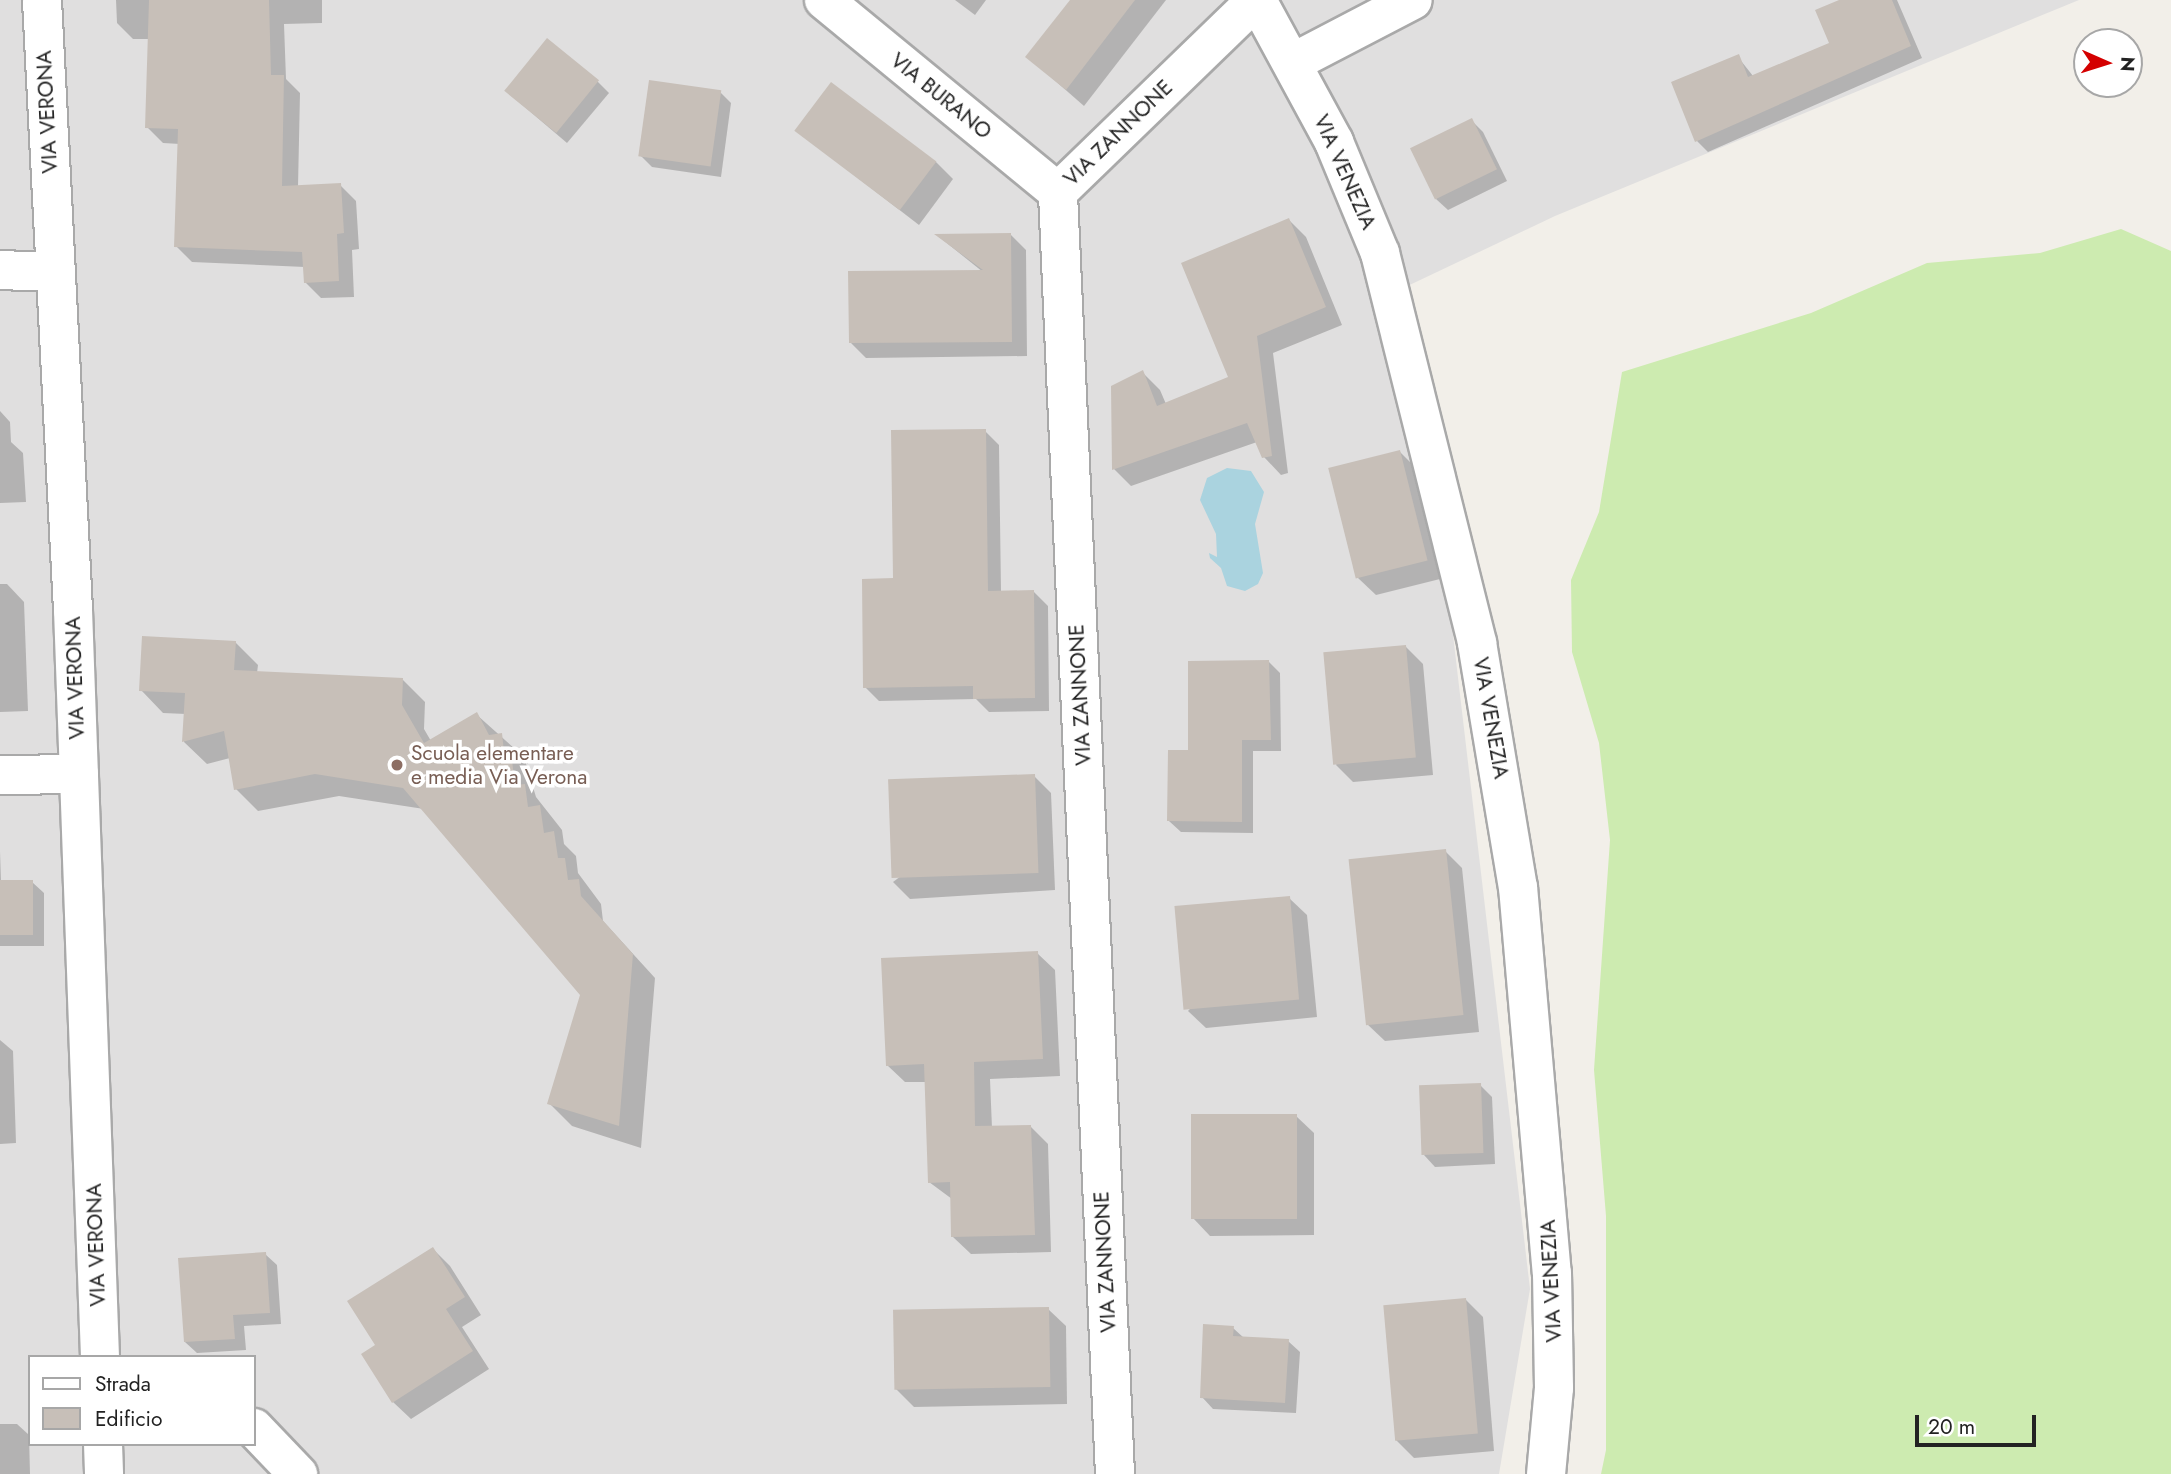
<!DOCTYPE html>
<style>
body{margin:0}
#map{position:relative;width:2171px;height:1474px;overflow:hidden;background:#f2efe9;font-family:Jost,sans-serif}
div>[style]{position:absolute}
.residential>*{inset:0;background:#e0dfdf}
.grass>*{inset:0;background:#cdebb0}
.water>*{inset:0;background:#aad3df}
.shadow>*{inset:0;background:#0003}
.building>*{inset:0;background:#c7bfb8;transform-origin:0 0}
.roads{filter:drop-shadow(2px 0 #a9a9a9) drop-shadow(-2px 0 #a9a9a9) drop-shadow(0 2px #a9a9a9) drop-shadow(0 -2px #a9a9a9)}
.minor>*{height:38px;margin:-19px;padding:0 19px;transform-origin:19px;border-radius:19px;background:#fff}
.dots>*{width:19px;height:19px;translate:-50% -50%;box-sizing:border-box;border:4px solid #fff;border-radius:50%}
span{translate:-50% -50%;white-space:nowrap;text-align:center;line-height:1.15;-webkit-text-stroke:7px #fff;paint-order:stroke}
.street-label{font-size:21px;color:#222}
.education-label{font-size:21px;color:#785e54}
.left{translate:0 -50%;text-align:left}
.legend{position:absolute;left:28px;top:1355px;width:228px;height:91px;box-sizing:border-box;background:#fff;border:2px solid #a7a7a7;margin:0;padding:9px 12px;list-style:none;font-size:21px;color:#222}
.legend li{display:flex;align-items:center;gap:14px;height:35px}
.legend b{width:35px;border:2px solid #a7a7a7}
.north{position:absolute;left:2073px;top:28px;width:70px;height:70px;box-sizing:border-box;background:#fff;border:2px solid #a7a7a7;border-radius:50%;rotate:93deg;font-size:19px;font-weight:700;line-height:28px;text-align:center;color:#222}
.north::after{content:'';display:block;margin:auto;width:24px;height:32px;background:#d40000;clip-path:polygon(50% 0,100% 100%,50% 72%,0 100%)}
.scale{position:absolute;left:1915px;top:1415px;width:121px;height:32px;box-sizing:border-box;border:4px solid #222;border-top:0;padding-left:9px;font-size:21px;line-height:24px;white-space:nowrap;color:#222;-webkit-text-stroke:5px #fff;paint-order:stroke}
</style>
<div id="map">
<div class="residential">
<i style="clip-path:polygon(evenodd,0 0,2079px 0,1555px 216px,1378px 300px,1443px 550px,1530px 1289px,1499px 1474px,0 1474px,0 0,30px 1357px,254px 1357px,254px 1444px,30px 1444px,30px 1357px)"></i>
</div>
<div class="grass">
<i style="clip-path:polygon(2121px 229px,2171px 251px,2171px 1474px,1601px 1474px,1606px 1450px,1606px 1216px,1594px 1070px,1610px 840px,1599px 743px,1572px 652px,1571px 580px,1599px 512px,1622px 372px,1811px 313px,1927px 263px,2040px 253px)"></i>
</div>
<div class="water">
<i style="clip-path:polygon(1227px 468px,1251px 471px,1264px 492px,1255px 524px,1263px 573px,1258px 584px,1245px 591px,1227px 586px,1221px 568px,1210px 558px,1209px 553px,1217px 557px,1216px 534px,1200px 500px,1207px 478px)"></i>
</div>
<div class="shadow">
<i style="clip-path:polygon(116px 0,322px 0,322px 23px,284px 24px,286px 79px,300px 93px,298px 187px,340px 185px,356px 201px,359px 249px,352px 250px,354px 297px,321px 298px,305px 282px,305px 267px,192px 262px,176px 246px,180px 144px,163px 143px,147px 127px,149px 39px,133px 39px,117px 23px)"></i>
<i style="clip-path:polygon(955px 0,986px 0,975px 15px)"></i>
<i style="clip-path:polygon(1072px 0,1166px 0,1084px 106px,1028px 57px)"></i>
<i style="clip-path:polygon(1844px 0,1897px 0,1922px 58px,1708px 152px,1697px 141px,1738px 57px,1753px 76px,1831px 43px)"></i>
<i style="clip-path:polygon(597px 81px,609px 93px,567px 143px,506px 91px)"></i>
<i style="clip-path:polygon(720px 92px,731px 103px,721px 177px,652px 167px,640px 155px)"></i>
<i style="clip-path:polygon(1471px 120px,1483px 132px,1507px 181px,1448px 210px,1436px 199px)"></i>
<i style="clip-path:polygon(797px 131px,936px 162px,953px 179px,919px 225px)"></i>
<i style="clip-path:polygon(1289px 220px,1306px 237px,1342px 325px,1273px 353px,1288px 473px,1281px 475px,1264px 457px,1257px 442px,1131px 486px,1114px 469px,1142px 372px,1160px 390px,1166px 404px,1231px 378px)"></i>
<i style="clip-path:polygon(1011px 235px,1026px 250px,1027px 356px,866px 358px,851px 343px,983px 272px,938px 236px)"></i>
<i style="clip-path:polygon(0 411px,10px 422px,11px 442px,23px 453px,26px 502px,0 503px)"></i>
<i style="clip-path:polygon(985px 431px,999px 445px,1001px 592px,1034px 592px,1048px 606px,1049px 711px,989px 712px,976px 699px,879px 701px,865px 687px,895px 580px)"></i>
<i style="clip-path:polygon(1400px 452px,1417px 469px,1444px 578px,1376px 595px,1358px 578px)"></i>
<i style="clip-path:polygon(0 584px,7px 584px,24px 602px,28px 711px,0 712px)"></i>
<i style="clip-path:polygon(235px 642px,258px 665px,257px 673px,403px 680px,425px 702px,424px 729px,431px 741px,477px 715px,524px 757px,536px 797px,562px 830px,564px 844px,576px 856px,578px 873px,601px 904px,603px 921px,655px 978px,641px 1148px,572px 1126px,549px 1103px,582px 995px,424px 809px,339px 796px,258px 811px,236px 789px,230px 758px,207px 764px,184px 742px,186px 714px,163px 713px,141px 690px)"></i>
<i style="clip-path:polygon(1405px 646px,1423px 664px,1433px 775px,1353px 782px,1336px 765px)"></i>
<i style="clip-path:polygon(1269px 662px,1280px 673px,1281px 751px,1253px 751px,1253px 833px,1181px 832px,1169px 821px,1190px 752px)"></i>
<i style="clip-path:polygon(1034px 776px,1051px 793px,1055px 890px,910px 899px,893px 882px)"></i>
<i style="clip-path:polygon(0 851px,1px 882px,32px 882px,44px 893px,44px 946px,0 946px)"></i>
<i style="clip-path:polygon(1445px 851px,1462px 868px,1479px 1032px,1385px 1041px,1367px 1024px)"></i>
<i style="clip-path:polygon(1289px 898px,1307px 915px,1317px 1017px,1206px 1028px,1188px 1011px)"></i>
<i style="clip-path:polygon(1037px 953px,1055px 970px,1060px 1076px,990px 1079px,992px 1128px,1030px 1126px,1048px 1144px,1051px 1252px,971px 1254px,953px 1237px,952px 1199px,929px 1182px,926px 1082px,905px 1082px,887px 1065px)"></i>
<i style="clip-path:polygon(0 1040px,13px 1051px,16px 1143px,0 1144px)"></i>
<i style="clip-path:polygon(1480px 1085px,1492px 1097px,1495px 1164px,1435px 1167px,1424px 1155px)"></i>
<i style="clip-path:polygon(1296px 1116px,1314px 1133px,1314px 1235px,1210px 1236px,1193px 1218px)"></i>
<i style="clip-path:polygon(433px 1249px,450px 1266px,481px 1315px,462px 1327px,489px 1369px,411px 1419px,393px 1402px,377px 1345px)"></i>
<i style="clip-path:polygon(265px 1254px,277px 1265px,281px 1324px,244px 1326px,246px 1350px,197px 1353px,185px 1342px)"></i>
<i style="clip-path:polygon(1466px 1300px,1483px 1317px,1494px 1451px,1414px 1458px,1396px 1440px)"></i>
<i style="clip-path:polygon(1048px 1309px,1066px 1326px,1067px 1404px,914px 1407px,896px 1389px)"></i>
<i style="clip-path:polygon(1233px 1328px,1244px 1338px,1288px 1341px,1300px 1352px,1296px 1413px,1213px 1409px,1202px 1397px)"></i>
<i style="clip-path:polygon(0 1424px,17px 1424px,29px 1435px,30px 1474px,0 1474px)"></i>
</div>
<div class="building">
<i style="clip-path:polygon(149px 0,269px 0,271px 75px,284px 75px,282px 186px,341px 183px,344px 233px,337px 234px,339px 281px,304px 283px,302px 252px,174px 247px,178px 129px,145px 128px)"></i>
<i style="clip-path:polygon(1070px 0,1135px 0,1066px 90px,1025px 57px)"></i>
<i style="clip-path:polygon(1839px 0,1892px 0,1911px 46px,1695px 142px,1671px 82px,1739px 54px,1748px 77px,1829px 43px,1815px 10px)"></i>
<i style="left:547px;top:38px;width:67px;height:68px;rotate:39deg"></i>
<i style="left:649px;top:80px;width:73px;height:77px;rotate:8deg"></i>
<i style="left:831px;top:82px;width:132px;height:61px;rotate:37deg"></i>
<i style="left:1472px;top:118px;width:57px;height:69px;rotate:64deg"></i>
<i style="clip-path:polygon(1289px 218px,1326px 307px,1257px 336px,1272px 456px,1262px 458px,1247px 423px,1112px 470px,1111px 386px,1143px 370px,1157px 406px,1228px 377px,1181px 263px)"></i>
<i style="clip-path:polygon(1011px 233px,1012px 342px,849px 343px,848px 271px,983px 270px,934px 234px)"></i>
<i style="clip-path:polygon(986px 429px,988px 591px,1034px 590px,1035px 698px,973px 699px,973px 686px,863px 688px,862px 579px,893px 578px,891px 430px)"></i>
<i style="left:1400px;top:450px;width:114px;height:74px;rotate:76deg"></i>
<i style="clip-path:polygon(142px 636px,236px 641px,234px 670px,403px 678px,402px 705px,424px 743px,477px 712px,489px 735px,502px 733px,505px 761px,512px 760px,515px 785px,525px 784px,528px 807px,540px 805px,544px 833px,554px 831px,558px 858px,565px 858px,568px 880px,579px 879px,581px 896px,633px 954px,619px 1126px,547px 1104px,580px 995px,403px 788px,315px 774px,234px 790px,224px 731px,182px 742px,185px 693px,139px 691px)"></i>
<i style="left:1406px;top:645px;width:113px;height:83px;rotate:85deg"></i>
<i style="clip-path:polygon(1269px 660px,1271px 740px,1242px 740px,1242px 822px,1167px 821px,1168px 750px,1188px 750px,1188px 661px)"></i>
<i style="left:1035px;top:774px;width:99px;height:147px;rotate:88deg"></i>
<i style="left:1446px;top:849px;width:167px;height:98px;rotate:84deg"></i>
<i style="left:0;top:880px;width:33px;height:55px"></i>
<i style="left:1290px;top:896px;width:104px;height:116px;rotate:85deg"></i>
<i style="clip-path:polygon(1038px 951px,1043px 1059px,974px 1062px,975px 1126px,1031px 1125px,1035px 1235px,951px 1237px,950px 1182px,928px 1183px,924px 1064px,886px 1066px,881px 958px)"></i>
<i style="left:1481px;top:1083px;width:70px;height:62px;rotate:88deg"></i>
<i style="left:1191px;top:1114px;width:106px;height:105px"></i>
<i style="clip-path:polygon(433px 1247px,465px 1297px,446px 1309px,473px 1351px,392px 1403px,361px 1354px,375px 1345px,347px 1301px)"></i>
<i style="clip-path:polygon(266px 1252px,270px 1313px,233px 1315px,235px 1339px,184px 1342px,178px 1258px)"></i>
<i style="left:1466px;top:1298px;width:136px;height:83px;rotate:85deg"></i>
<i style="left:1049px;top:1307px;width:80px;height:156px;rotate:89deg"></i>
<i style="clip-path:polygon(1203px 1324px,1234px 1326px,1233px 1336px,1289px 1339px,1285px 1403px,1200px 1398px)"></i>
</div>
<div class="roads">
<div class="minor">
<i style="left:42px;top:0;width:611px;rotate:87.09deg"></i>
<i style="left:73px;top:610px;width:747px;rotate:87.93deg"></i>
<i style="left:824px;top:0;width:303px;rotate:39.4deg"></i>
<i style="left:1257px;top:0;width:162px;rotate:61.5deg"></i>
<i style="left:1334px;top:142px;width:120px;rotate:67.5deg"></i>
<i style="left:1380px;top:253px;width:402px;rotate:76deg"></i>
<i style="left:1477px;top:643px;width:247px;rotate:80.5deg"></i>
<i style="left:1518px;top:887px;width:387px;rotate:85deg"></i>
<i style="left:1552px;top:1273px;width:115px;rotate:89deg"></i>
<i style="left:1554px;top:1388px;width:86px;rotate:95.3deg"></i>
<i style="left:1292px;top:63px;width:136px;rotate:-27.5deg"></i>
<i style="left:0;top:270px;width:55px;rotate:2.1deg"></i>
<i style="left:0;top:775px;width:79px;rotate:-0.7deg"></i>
<i style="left:254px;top:1428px;width:64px;rotate:46.3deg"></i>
<i style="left:103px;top:1444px;width:30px;rotate:88deg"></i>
<i style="left:1115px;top:1474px;width:1283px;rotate:-92.55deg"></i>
<i style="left:1058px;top:192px;width:276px;rotate:-44.1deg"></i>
</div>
</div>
<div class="dots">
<i style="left:397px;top:765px;background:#8d6e63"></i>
</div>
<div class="street-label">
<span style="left:941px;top:96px;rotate:39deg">VIA BURANO</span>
<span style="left:47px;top:112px;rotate:-93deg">VIA VERONA</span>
<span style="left:1118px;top:133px;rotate:-44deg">VIA ZANNONE</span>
<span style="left:1345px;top:172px;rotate:66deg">VIA VENEZIA</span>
<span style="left:75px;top:678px;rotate:-92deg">VIA VERONA</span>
<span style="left:1080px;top:695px;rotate:-93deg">VIA ZANNONE</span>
<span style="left:1491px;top:718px;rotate:80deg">VIA VENEZIA</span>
<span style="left:96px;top:1245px;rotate:-92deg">VIA VERONA</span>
<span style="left:1105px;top:1262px;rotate:-93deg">VIA ZANNONE</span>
<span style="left:1551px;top:1281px;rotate:-93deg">VIA VENEZIA</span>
</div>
<div class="education-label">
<span class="left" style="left:411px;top:765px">Scuola elementare<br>e media Via Verona</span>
</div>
<ul class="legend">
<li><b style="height:9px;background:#fff"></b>Strada</li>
<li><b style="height:19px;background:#c7bfb8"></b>Edificio</li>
</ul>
<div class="north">N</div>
<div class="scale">20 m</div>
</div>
